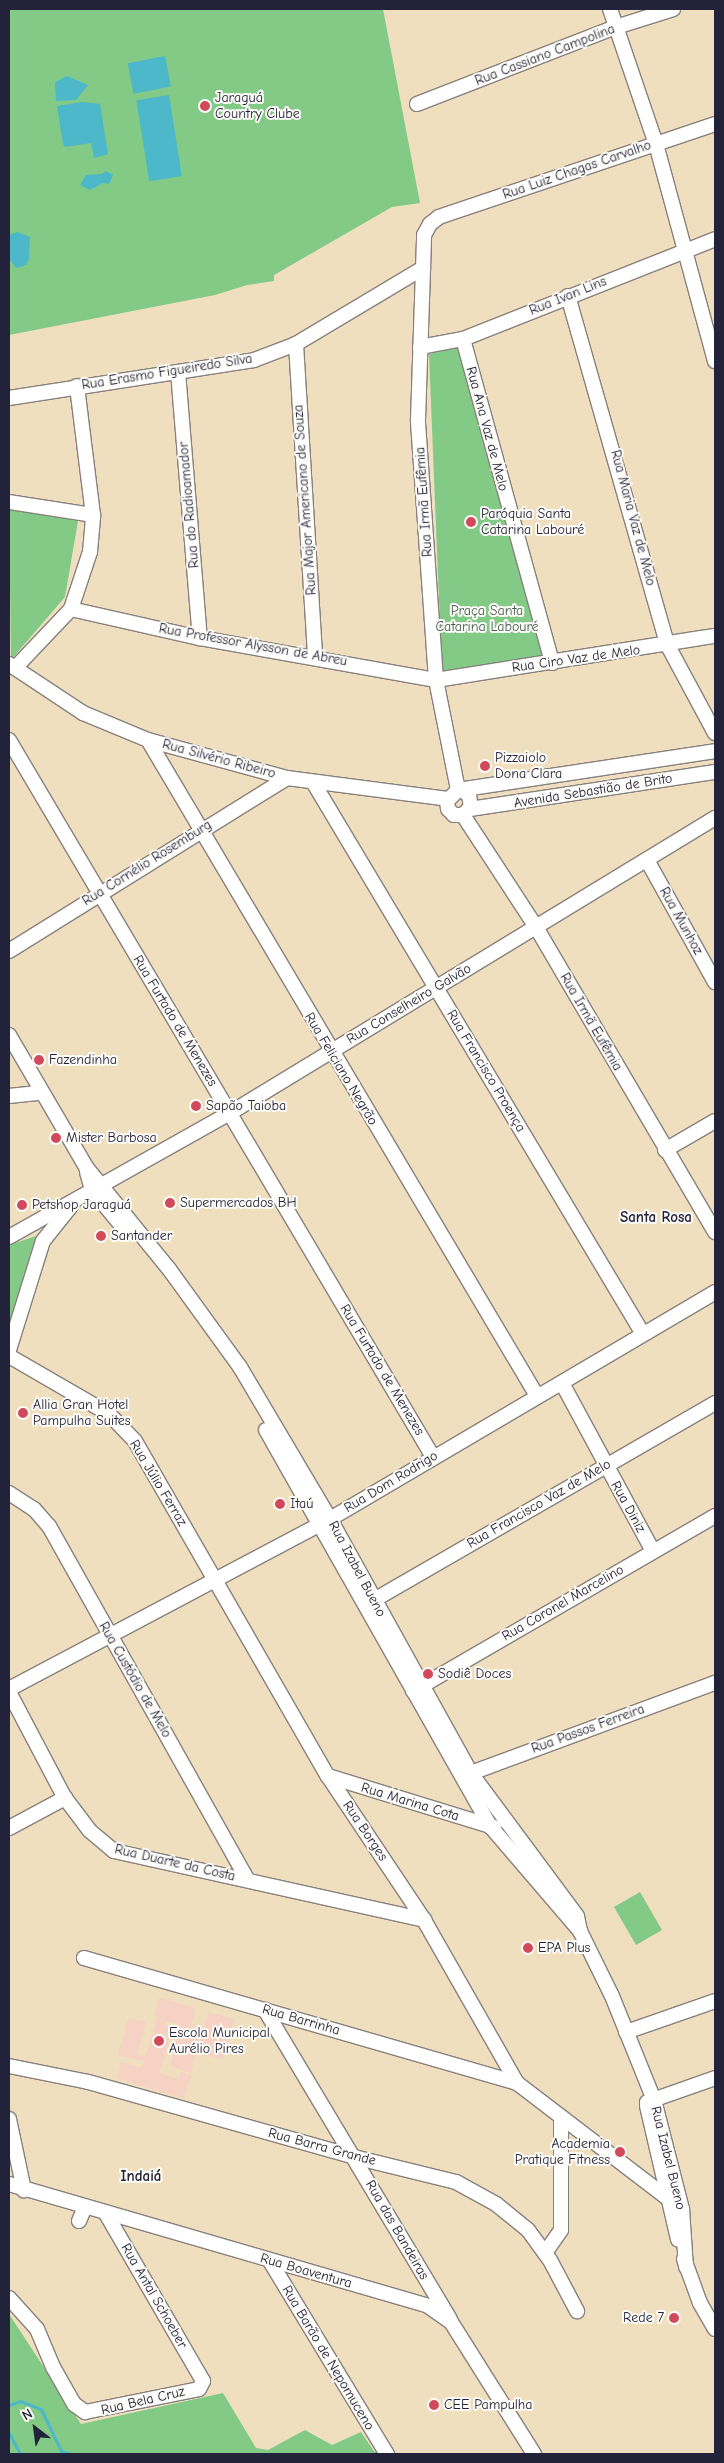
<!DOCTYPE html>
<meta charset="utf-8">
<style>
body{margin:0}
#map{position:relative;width:724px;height:2463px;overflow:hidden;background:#efdfbf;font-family:"Comic Neue",sans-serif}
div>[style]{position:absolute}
.built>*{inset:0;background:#f6d2c4;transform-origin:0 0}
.green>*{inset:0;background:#82ca86;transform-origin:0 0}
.water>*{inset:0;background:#4db8ca;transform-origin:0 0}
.stream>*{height:3px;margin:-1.5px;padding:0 1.5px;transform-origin:1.5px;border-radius:1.5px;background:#4db8ca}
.roads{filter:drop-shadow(1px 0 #88807d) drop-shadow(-1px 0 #88807d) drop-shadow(0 1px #88807d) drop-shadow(0 -1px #88807d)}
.minor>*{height:14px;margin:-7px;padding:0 7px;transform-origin:7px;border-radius:7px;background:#fff}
.dots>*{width:14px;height:14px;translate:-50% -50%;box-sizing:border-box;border:2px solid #fdfcf7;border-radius:50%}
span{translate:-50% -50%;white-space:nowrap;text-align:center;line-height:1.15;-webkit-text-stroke:4px #fdfcf7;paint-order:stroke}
.street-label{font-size:14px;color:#22223b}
.poi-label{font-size:14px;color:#22223b}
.left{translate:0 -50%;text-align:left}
.right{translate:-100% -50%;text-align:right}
.park-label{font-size:14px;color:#445d55}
.neighbourhood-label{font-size:15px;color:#22223b;font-weight:700}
.frame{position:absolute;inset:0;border:10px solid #22223b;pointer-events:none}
.north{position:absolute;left:10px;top:2403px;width:50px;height:50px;-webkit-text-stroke:4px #fdfcf7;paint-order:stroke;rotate:330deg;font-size:14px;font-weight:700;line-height:20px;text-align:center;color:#22223b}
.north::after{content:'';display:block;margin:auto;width:18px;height:22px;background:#22223b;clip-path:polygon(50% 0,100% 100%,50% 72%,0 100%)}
</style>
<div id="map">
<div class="built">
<i style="clip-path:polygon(159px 1998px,196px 2008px,191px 2026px,202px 2029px,191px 2073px,170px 2066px,180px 2025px,166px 2021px,165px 2025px,173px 2028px,159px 2073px,179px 2079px,181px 2072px,192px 2075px,184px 2099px,117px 2078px,121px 2062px,142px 2068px,144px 2061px,118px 2055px,128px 2018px,146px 2022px,137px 2054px,145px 2057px,158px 2017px,154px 2015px)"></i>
<i style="left:208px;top:2012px;width:27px;height:42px;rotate:15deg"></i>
</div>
<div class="green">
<i style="clip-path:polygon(9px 9px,383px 9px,420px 203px,392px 207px,274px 275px,274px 281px,247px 285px,215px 295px,9px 335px)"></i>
<i style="clip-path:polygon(460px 347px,546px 658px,442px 673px,429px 354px)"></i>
<i style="clip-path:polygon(9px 509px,78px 521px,65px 597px,11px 660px)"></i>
<i style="clip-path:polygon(36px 1236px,9px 1328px,9px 1245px)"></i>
<i style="left:640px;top:1892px;width:44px;height:30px;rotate:60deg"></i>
<i style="clip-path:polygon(9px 2314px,81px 2424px,223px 2393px,256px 2448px,268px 2450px,305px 2430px,332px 2445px,361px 2432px,376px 2454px,9px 2454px)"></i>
</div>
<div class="water">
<i style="left:165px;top:56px;width:31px;height:38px;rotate:79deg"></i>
<i style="clip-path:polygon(67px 76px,88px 85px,76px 100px,56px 101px,55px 82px)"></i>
<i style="left:169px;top:95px;width:82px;height:33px;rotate:81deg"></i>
<i style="clip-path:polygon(82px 102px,100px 104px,108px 154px,94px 158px,91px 143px,65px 147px,63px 144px,57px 106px)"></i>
<i style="clip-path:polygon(106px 171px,113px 175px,109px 184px,103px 183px,90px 190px,80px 185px,86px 175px,102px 174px)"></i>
<i style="clip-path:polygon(17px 232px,30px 237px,29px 259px,26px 265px,16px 268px,9px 259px,9px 235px)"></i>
</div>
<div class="stream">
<i style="left:9px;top:2405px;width:12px;rotate:-20deg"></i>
<i style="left:20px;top:2401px;width:22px;rotate:21deg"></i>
<i style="left:41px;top:2409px;width:47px;rotate:64.5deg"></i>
<i style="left:61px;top:2451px;width:10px;rotate:17deg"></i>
<i style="left:9px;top:2433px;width:24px;rotate:62deg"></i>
<i style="left:372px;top:2454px;width:3px;rotate:-18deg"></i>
</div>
<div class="roads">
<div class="minor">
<i style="left:610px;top:9px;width:143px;rotate:71.2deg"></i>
<i style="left:656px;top:144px;width:225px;rotate:74.8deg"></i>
<i style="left:417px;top:104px;width:213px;rotate:-21.2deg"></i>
<i style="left:616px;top:27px;width:60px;rotate:-17.5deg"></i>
<i style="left:568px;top:296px;width:362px;rotate:74.1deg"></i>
<i style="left:667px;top:644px;width:101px;rotate:61.7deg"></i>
<i style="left:463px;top:339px;width:336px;rotate:74.6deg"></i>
<i style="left:296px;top:344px;width:313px;rotate:86.5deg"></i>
<i style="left:420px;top:347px;width:44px;rotate:-10.5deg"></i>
<i style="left:463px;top:339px;width:271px;rotate:-21.6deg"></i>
<i style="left:178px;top:372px;width:267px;rotate:85.3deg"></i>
<i style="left:9px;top:398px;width:248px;rotate:-8.8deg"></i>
<i style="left:254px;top:360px;width:45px;rotate:-20.9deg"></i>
<i style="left:296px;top:344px;width:148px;rotate:-30.9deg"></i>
<i style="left:9px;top:502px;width:85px;rotate:8.8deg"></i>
<i style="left:71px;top:609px;width:132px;rotate:12.7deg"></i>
<i style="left:200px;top:638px;width:240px;rotate:10.1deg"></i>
<i style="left:436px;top:680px;width:282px;rotate:-9deg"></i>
<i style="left:9px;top:664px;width:89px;rotate:33.5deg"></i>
<i style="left:83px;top:713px;width:70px;rotate:22.6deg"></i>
<i style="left:148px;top:740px;width:144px;rotate:15.3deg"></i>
<i style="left:287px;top:778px;width:162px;rotate:7.4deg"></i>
<i style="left:15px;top:668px;width:81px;rotate:-46.5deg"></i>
<i style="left:71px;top:609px;width:60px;rotate:-71.6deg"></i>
<i style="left:90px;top:552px;width:37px;rotate:-85deg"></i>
<i style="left:93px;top:515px;width:130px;rotate:-97.1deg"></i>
<i style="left:9px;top:740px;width:833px;rotate:59.4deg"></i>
<i style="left:148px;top:740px;width:763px;rotate:59.33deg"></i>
<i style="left:313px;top:782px;width:643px;rotate:59.13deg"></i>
<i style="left:458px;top:790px;width:112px;rotate:-101.3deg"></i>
<i style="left:436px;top:680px;width:261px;rotate:-94deg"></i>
<i style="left:418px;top:420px;width:185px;rotate:-88.1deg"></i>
<i style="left:424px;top:235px;width:13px;rotate:-61deg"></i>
<i style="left:430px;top:224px;width:11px;rotate:-38deg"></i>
<i style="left:439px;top:217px;width:291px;rotate:-18.6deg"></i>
<i style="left:463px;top:791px;width:7px;rotate:34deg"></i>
<i style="left:469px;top:795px;width:12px;rotate:81deg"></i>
<i style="left:471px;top:807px;width:11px;rotate:135deg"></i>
<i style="left:463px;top:815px;width:9px;rotate:180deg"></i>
<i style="left:454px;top:815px;width:8px;rotate:-135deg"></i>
<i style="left:448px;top:809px;width:8px;rotate:-97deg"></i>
<i style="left:447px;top:801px;width:16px;rotate:-45deg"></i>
<i style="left:458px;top:790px;width:260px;rotate:-8.6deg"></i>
<i style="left:470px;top:809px;width:248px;rotate:-8.6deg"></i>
<i style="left:463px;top:815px;width:134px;rotate:56.9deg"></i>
<i style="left:536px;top:927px;width:354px;rotate:59.6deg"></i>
<i style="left:647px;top:860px;width:140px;rotate:60.9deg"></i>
<i style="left:9px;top:951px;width:327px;rotate:-31.9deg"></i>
<i style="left:9px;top:1035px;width:153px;rotate:59.7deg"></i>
<i style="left:86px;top:1167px;width:132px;rotate:50.9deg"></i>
<i style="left:169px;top:1269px;width:121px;rotate:54.1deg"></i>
<i style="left:240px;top:1367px;width:177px;rotate:59.4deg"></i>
<i style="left:330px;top:1519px;width:289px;rotate:61deg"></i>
<i style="left:470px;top:1772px;width:179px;rotate:53.4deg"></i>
<i style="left:577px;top:1916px;width:15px;rotate:79deg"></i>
<i style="left:580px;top:1931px;width:72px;rotate:63.8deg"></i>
<i style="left:612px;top:1996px;width:112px;rotate:68deg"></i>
<i style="left:654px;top:2100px;width:113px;rotate:75.6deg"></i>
<i style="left:682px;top:2209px;width:58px;rotate:86.1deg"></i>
<i style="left:9px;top:1096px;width:31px;rotate:-6deg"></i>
<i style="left:665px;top:1150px;width:58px;rotate:-30.1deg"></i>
<i style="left:87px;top:1172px;width:19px;rotate:74deg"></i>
<i style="left:92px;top:1190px;width:53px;rotate:50.3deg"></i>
<i style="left:9px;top:1237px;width:253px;rotate:-29.3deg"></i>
<i style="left:230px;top:1113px;width:568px;rotate:-31.31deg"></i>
<i style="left:9px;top:1350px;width:114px;rotate:-72.7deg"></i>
<i style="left:43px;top:1241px;width:45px;rotate:-51.3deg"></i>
<i style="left:9px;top:1356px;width:116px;rotate:30.1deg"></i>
<i style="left:109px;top:1414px;width:37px;rotate:46deg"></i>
<i style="left:135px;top:1441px;width:387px;rotate:60.1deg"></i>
<i style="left:328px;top:1776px;width:173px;rotate:56.3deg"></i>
<i style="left:424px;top:1920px;width:188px;rotate:60.3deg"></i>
<i style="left:517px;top:2083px;width:208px;rotate:37.4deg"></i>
<i style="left:562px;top:1383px;width:191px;rotate:61.6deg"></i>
<i style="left:266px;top:1430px;width:456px;rotate:60.5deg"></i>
<i style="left:491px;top:1827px;width:137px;rotate:49.4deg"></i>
<i style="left:9px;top:1493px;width:30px;rotate:33deg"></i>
<i style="left:34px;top:1509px;width:23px;rotate:49deg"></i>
<i style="left:49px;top:1526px;width:406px;rotate:60.7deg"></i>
<i style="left:367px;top:1604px;width:402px;rotate:-30deg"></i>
<i style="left:9px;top:1689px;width:363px;rotate:-27.9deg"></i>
<i style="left:330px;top:1519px;width:447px;rotate:-30.5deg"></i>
<i style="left:413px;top:1691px;width:349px;rotate:-30.1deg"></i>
<i style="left:9px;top:1692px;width:120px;rotate:62.2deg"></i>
<i style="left:65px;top:1798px;width:41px;rotate:52.9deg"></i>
<i style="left:90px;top:1831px;width:31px;rotate:40deg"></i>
<i style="left:114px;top:1851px;width:318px;rotate:12.5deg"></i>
<i style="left:328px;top:1776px;width:174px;rotate:17.1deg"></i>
<i style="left:463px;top:1776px;width:269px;rotate:-20.3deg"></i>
<i style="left:9px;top:1828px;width:64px;rotate:-28.2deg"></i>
<i style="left:84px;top:1958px;width:451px;rotate:16.1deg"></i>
<i style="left:265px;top:2010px;width:359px;rotate:59.1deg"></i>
<i style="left:626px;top:2032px;width:94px;rotate:-19.2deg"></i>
<i style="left:9px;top:2066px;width:81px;rotate:11.4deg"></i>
<i style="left:88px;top:2082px;width:276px;rotate:15.7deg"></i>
<i style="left:354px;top:2157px;width:105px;rotate:13.8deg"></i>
<i style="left:456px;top:2182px;width:46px;rotate:28.8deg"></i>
<i style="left:496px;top:2204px;width:41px;rotate:39.1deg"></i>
<i style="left:528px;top:2230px;width:37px;rotate:54deg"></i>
<i style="left:550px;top:2260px;width:58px;rotate:62.1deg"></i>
<i style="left:647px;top:2102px;width:72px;rotate:-19.4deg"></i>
<i style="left:647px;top:2106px;width:137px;rotate:76.9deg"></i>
<i style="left:9px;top:2119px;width:73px;rotate:78.1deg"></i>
<i style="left:9px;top:2184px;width:436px;rotate:16.2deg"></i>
<i style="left:428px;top:2306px;width:28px;rotate:35deg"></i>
<i style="left:451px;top:2322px;width:156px;rotate:57.8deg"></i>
<i style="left:79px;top:2221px;width:15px;rotate:-67deg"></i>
<i style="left:545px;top:2253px;width:28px;rotate:-55deg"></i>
<i style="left:561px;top:2230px;width:113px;rotate:-90deg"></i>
<i style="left:684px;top:2259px;width:47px;rotate:70deg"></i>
<i style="left:700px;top:2303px;width:30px;rotate:60deg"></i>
<i style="left:270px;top:2261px;width:226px;rotate:58.8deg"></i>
<i style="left:9px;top:2298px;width:42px;rotate:47.9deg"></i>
<i style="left:37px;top:2329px;width:41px;rotate:67.2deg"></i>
<i style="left:53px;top:2367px;width:43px;rotate:60.4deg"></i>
<i style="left:74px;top:2404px;width:14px;rotate:36deg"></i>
<i style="left:85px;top:2412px;width:116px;rotate:-11.4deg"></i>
<i style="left:199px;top:2389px;width:9px;rotate:-63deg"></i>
<i style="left:203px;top:2381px;width:195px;rotate:-120.1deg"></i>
</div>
</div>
<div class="dots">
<i style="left:205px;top:106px;background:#d1495b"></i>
<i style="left:471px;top:522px;background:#d1495b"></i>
<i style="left:485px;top:766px;background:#d1495b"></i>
<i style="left:39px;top:1060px;background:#d1495b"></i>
<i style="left:196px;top:1106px;background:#d1495b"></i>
<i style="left:56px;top:1138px;background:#d1495b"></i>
<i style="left:170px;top:1203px;background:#d1495b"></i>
<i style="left:22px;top:1205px;background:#d1495b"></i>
<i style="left:101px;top:1236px;background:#d1495b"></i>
<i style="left:23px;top:1413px;background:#d1495b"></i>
<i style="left:280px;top:1504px;background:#d1495b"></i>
<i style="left:428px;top:1674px;background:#d1495b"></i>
<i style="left:528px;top:1948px;background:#d1495b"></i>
<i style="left:159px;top:2041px;background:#d1495b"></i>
<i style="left:620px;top:2152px;background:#d1495b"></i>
<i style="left:674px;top:2318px;background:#d1495b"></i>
<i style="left:434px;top:2405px;background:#d1495b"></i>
</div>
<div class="street-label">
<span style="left:545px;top:55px;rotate:-21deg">Rua Cassiano Campolina</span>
<span style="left:577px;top:170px;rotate:-19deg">Rua Luiz Chagas Carvalho</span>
<span style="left:568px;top:296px;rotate:-22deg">Rua Ivan Lins</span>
<span style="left:167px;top:372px;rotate:-9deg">Rua Erasmo Figueiredo Silva</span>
<span style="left:487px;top:429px;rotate:75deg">Rua Ana Vaz de Melo</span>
<span style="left:305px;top:500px;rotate:-94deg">Rua Major Americano de Souza</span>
<span style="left:424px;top:502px;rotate:-94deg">Rua Irmã Eufêmia</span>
<span style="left:189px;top:505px;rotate:-95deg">Rua do Radioamador</span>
<span style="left:633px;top:518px;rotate:75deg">Rua Maria Vaz de Melo</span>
<span style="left:253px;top:645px;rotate:10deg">Rua Professor Alysson de Abreu</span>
<span style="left:576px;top:659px;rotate:-8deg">Rua Ciro Vaz de Melo</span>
<span style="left:219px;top:759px;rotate:15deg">Rua Silvério Ribeiro</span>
<span style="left:593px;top:791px;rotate:-9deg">Avenida Sebastião de Brito</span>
<span style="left:147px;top:863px;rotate:-32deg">Rua Cornélio Rosemburg</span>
<span style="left:681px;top:921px;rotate:61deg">Rua Munhoz</span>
<span style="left:409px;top:1004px;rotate:-31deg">Rua Conselheiro Galvão</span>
<span style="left:175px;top:1021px;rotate:59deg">Rua Furtado de Menezes</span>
<span style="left:591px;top:1022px;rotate:60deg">Rua Irmã Eufêmia</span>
<span style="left:341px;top:1069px;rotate:59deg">Rua Feliciano Negrão</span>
<span style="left:486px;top:1071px;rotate:59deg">Rua Francisco Proença</span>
<span style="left:382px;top:1370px;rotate:59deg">Rua Furtado de Menezes</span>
<span style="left:391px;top:1482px;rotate:-31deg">Rua Dom Rodrigo</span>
<span style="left:158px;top:1483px;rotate:59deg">Rua Júlio Ferraz</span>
<span style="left:539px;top:1504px;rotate:-30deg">Rua Francisco Vaz de Melo</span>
<span style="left:628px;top:1507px;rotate:61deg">Rua Diniz</span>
<span style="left:357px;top:1569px;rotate:62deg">Rua Izabel Bueno</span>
<span style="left:563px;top:1603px;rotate:-30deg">Rua Coronel Marcelino</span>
<span style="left:135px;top:1680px;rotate:60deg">Rua Custódio de Melo</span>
<span style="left:588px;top:1729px;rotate:-20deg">Rua Passos Ferreira</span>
<span style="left:410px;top:1802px;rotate:17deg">Rua Marina Cota</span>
<span style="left:365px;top:1831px;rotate:56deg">Rua Borges</span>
<span style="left:175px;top:1863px;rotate:13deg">Rua Duarte da Costa</span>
<span style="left:301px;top:2020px;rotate:16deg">Rua Barrinha</span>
<span style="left:322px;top:2147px;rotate:15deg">Rua Barra Grande</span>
<span style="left:668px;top:2158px;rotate:76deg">Rua Izabel Bueno</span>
<span style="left:397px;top:2230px;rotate:60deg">Rua das Bandeiras</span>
<span style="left:306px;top:2271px;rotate:16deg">Rua Boaventura</span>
<span style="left:154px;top:2296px;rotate:60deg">Rua Antal Schoeber</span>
<span style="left:328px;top:2358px;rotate:59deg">Rua Barão de Nepomuceno</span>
<span style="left:143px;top:2401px;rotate:-13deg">Rua Bela Cruz</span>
</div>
<div class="poi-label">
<span class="left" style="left:215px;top:106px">Jaraguá<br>Country Clube</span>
<span class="left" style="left:481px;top:522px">Paróquia Santa<br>Catarina Labouré</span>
<span class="left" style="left:495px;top:766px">Pizzaiolo<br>Dona Clara</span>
<span class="left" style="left:49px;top:1060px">Fazendinha</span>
<span class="left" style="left:206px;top:1106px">Sapão Taioba</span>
<span class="left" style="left:66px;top:1138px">Mister Barbosa</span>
<span class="left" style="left:180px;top:1203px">Supermercados BH</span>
<span class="left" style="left:32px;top:1205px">Petshop Jaraguá</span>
<span class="left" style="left:111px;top:1236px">Santander</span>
<span class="left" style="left:33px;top:1413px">Allia Gran Hotel<br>Pampulha Suites</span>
<span class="left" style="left:290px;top:1504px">Itaú</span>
<span class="left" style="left:438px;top:1674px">Sodiê Doces</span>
<span class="left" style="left:538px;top:1948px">EPA Plus</span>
<span class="left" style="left:169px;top:2041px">Escola Municipal<br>Aurélio Pires</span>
<span class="right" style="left:610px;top:2152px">Academia<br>Pratique Fitness</span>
<span class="right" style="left:664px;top:2318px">Rede 7</span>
<span class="left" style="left:444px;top:2405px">CEE Pampulha</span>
</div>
<div class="park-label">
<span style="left:487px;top:619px">Praça Santa<br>Catarina Labouré</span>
</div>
<div class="neighbourhood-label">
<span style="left:656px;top:1218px">Santa Rosa</span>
<span style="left:141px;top:2177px">Indaiá</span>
</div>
<div class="frame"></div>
<div class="north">N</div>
</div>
